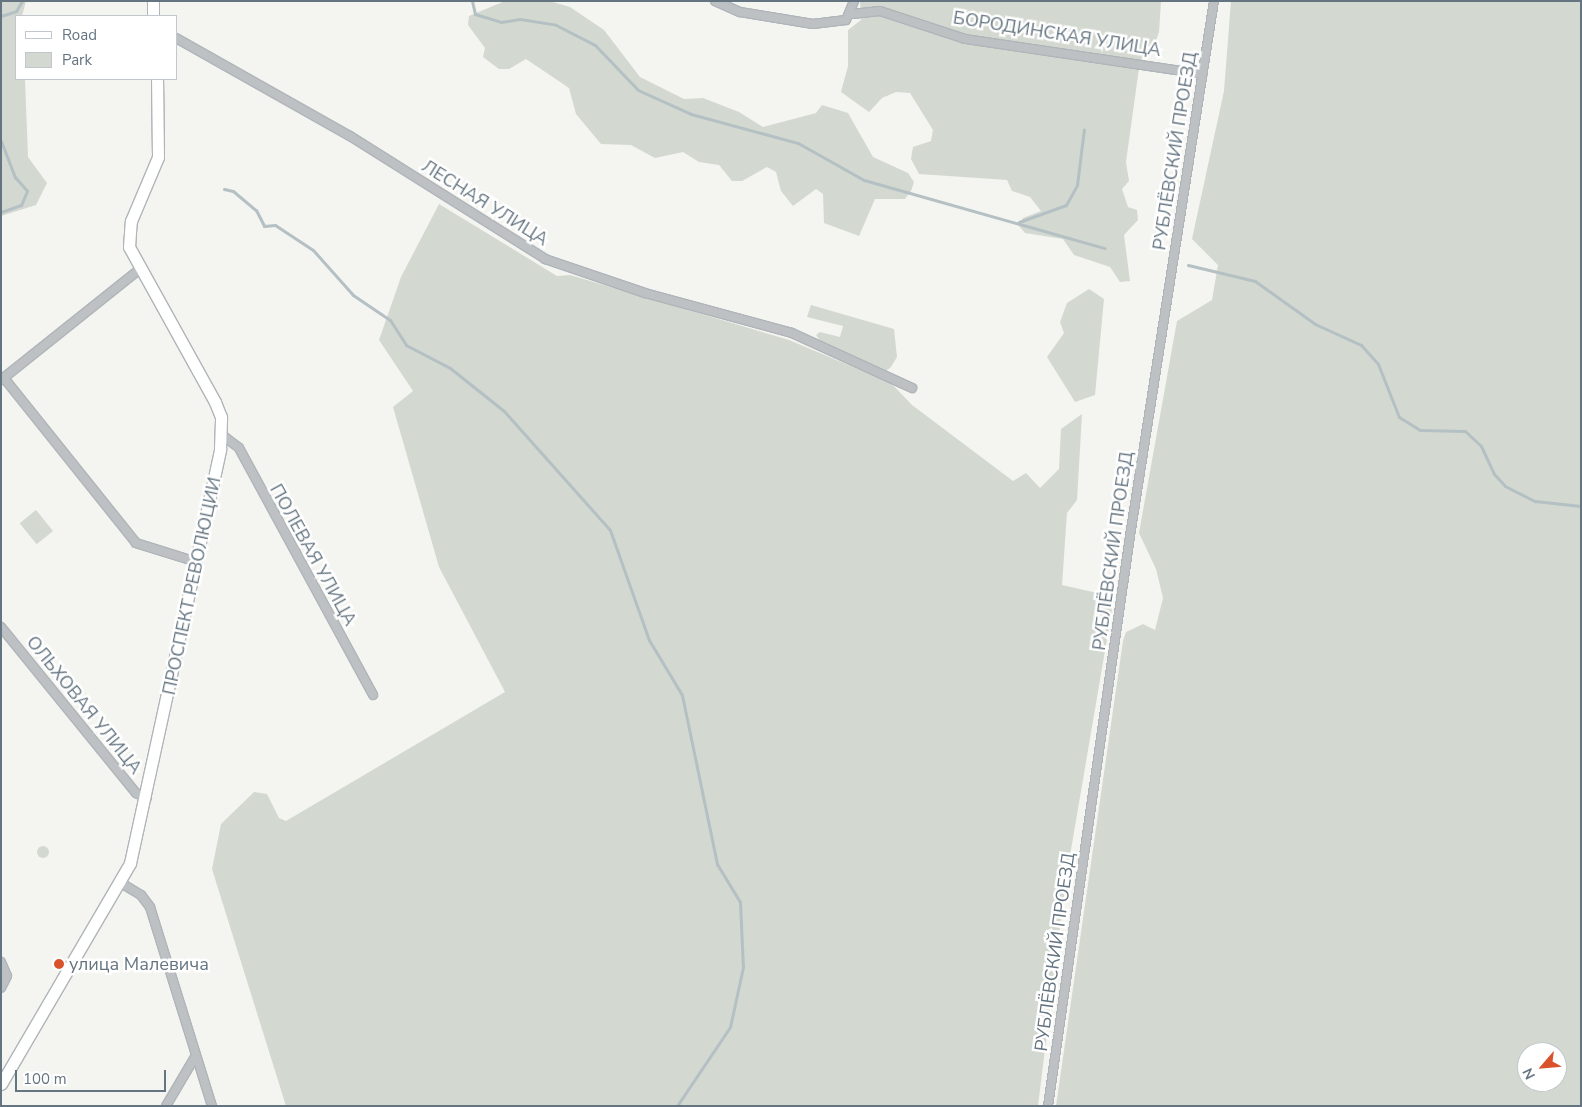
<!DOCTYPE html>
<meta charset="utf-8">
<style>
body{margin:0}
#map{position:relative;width:1582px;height:1107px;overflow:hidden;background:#f4f4f0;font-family:"Nunito Sans",sans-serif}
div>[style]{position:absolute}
.green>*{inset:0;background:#d3d9d0;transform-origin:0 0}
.round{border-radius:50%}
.stream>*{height:3px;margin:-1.5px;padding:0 1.5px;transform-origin:1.5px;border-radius:1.5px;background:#b4c0c3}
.roads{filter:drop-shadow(1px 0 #afb5b9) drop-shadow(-1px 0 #afb5b9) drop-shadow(0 1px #afb5b9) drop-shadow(0 -1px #afb5b9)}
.street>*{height:8px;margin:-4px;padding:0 4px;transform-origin:4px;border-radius:4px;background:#bdc1c4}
.secondary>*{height:11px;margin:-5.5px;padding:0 5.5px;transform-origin:5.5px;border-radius:5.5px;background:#fff}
.dots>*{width:14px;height:14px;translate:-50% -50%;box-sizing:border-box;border:2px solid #fff;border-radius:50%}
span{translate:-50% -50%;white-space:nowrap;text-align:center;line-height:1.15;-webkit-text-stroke:5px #fff;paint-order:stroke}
.street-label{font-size:18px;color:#647480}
.poi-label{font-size:18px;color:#647480}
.left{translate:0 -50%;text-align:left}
.frame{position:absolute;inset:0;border:2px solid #647480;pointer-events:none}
.legend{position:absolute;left:15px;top:15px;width:162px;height:65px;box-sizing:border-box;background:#fff;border:1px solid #c1c7cc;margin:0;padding:6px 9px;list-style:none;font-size:15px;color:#647480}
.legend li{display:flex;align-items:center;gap:10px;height:25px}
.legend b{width:25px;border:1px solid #c1c7cc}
.north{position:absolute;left:1517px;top:1042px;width:50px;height:50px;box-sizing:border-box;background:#fff;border:1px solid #c1c7cc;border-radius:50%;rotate:243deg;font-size:14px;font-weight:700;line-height:20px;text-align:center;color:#647480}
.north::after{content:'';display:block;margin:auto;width:18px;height:22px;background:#d9522b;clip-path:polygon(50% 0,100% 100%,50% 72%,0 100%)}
.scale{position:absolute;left:15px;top:1070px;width:151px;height:22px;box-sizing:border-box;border:2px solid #647480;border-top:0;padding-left:6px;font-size:15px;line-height:18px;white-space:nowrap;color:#647480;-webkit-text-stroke:4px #fff;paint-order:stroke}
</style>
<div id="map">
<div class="green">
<i style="clip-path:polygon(1px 1px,26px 1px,22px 16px,16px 16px,16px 79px,25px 79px,28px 157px,47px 183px,36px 205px,1px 216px)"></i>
<i style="clip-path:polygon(505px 1px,549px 1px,570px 7px,604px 30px,640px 77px,684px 99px,703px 98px,739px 112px,763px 127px,816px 113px,822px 105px,848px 113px,873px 157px,908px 173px,914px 182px,911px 191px,905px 199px,875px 199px,859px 236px,824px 223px,823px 194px,816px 189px,793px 206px,781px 191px,776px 172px,767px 167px,742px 181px,732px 181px,719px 165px,699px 162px,683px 152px,655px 158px,631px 145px,601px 144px,576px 114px,569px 88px,526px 59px,509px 69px,499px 69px,483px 57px,485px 48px,468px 25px,469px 16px)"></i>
<i style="clip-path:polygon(860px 1px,1161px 1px,1159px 32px,1151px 54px,1140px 61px,1126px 162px,1129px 181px,1122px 189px,1128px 207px,1137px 210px,1138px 220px,1124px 235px,1130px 281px,1120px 282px,1110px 267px,1074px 255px,1063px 239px,1025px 233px,1019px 226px,1023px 218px,1041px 211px,1030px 197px,1012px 191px,1007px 180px,919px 174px,911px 159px,913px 147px,931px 141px,933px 130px,910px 93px,896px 92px,882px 98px,869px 112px,841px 92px,848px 66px,848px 30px,861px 20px)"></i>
<i style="clip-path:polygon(evenodd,1231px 1px,1581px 1px,1581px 1106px,1056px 1106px,1123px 641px,1126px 632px,1143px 624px,1155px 630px,1163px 598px,1156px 569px,1139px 533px,1177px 321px,1212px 300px,1218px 265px,1192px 239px,1224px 91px,1231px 1px,1527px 1052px,1557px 1052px,1557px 1082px,1527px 1082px,1527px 1052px)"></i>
<i style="clip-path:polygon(439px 204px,557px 276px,570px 275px,789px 340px,891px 383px,912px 405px,1013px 481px,1026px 473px,1040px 488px,1059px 469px,1061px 429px,1082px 414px,1077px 500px,1067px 513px,1062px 585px,1093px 592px,1112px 590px,1114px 598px,1066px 879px,1038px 1106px,286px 1106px,212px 869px,221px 824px,254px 792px,267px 794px,279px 818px,286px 821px,505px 692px,439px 567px,393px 407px,413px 391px,379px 340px,401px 277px)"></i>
<i style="clip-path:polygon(1089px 289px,1104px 299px,1095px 395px,1075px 402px,1047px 357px,1064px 333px,1060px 322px,1067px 303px)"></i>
<i style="clip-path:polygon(811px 305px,894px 329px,897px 357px,891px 367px,886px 371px,821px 342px,816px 335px,820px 332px,840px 337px,843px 326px,807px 317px)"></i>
<i style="left:36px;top:510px;width:27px;height:21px;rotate:51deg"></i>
<i class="round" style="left:37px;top:846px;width:12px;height:12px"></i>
</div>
<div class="stream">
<i style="left:472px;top:1px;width:13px;rotate:77deg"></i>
<i style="left:475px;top:14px;width:27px;rotate:17deg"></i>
<i style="left:501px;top:22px;width:19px;rotate:-9deg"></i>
<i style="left:520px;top:19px;width:36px;rotate:9deg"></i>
<i style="left:556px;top:25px;width:44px;rotate:27.1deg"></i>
<i style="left:595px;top:45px;width:62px;rotate:46.3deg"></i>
<i style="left:638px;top:90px;width:58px;rotate:24.4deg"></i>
<i style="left:691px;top:114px;width:111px;rotate:15.2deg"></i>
<i style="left:798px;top:143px;width:76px;rotate:29.3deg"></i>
<i style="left:864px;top:180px;width:250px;rotate:15.8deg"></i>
<i style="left:1px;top:16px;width:16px;rotate:-18deg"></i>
<i style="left:16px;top:11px;width:12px;rotate:-59deg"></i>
<i style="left:1px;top:141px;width:39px;rotate:69deg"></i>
<i style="left:15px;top:177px;width:18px;rotate:49deg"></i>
<i style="left:27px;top:191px;width:15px;rotate:113deg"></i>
<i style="left:21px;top:205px;width:21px;rotate:161deg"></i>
<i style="left:224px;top:189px;width:9px;rotate:13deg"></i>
<i style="left:233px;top:191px;width:30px;rotate:40deg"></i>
<i style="left:256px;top:210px;width:18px;rotate:63deg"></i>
<i style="left:264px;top:226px;width:11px;rotate:-5deg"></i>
<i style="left:275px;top:225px;width:45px;rotate:33.3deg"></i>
<i style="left:313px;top:250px;width:60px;rotate:48.4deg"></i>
<i style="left:353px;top:295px;width:45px;rotate:34deg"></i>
<i style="left:390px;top:320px;width:30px;rotate:57deg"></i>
<i style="left:406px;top:345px;width:50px;rotate:27.6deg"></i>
<i style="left:450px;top:368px;width:69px;rotate:38.5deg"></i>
<i style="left:504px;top:411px;width:159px;rotate:48.3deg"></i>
<i style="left:610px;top:530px;width:117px;rotate:70.5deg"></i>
<i style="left:649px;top:640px;width:64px;rotate:59deg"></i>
<i style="left:682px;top:695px;width:173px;rotate:78.3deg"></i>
<i style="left:717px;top:864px;width:44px;rotate:58.8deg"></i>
<i style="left:740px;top:902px;width:65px;rotate:87.4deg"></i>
<i style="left:743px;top:967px;width:61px;rotate:102.2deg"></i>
<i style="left:730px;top:1027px;width:95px;rotate:123.9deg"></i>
<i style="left:1019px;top:222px;width:50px;rotate:-19.9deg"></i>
<i style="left:1066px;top:205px;width:23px;rotate:-61deg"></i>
<i style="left:1077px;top:185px;width:56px;rotate:-82.9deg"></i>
<i style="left:1188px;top:265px;width:69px;rotate:13.4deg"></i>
<i style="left:1255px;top:281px;width:74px;rotate:35.6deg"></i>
<i style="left:1315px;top:324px;width:51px;rotate:24.5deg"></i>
<i style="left:1361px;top:345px;width:25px;rotate:48deg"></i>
<i style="left:1378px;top:364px;width:57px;rotate:68.4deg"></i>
<i style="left:1399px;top:417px;width:25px;rotate:32deg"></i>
<i style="left:1420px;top:430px;width:45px;rotate:1.3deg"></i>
<i style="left:1465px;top:431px;width:22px;rotate:43deg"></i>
<i style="left:1481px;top:446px;width:31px;rotate:65deg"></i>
<i style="left:1494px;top:474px;width:16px;rotate:47deg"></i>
<i style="left:1505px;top:486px;width:34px;rotate:27deg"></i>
<i style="left:1535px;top:501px;width:46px;rotate:6.2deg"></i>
</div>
<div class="roads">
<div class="street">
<i style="left:715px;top:1px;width:27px;rotate:24deg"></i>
<i style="left:740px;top:12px;width:74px;rotate:9.3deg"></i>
<i style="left:813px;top:24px;width:33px;rotate:-7deg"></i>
<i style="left:846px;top:20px;width:21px;rotate:-67deg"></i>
<i style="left:852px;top:14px;width:28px;rotate:-6deg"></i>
<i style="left:880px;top:11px;width:89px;rotate:18.2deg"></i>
<i style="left:965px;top:39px;width:240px;rotate:8.4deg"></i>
<i style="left:176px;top:38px;width:200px;rotate:29.4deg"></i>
<i style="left:350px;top:136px;width:231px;rotate:32.2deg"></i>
<i style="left:545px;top:259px;width:106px;rotate:18.8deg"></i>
<i style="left:645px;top:293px;width:152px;rotate:15.2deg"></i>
<i style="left:792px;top:333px;width:132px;rotate:24.6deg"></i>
<i style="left:4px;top:378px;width:211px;rotate:51.3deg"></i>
<i style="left:136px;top:543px;width:64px;rotate:17.3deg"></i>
<i style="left:1px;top:380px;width:176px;rotate:-38.6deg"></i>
<i style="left:222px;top:435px;width:21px;rotate:37deg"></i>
<i style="left:239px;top:448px;width:281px;rotate:61.5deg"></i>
<i style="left:1px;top:627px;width:214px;rotate:50.9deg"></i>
<i style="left:136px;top:793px;width:12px;rotate:24deg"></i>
<i style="left:121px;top:883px;width:23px;rotate:31deg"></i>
<i style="left:141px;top:895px;width:15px;rotate:53deg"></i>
<i style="left:150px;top:907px;width:208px;rotate:72.7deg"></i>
<i style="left:1px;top:962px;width:15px;rotate:67deg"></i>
<i style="left:7px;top:976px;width:13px;rotate:117deg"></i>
<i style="left:166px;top:1106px;width:59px;rotate:-59.5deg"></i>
<i style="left:1048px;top:1106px;width:576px;rotate:-81.81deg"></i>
<i style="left:1130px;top:536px;width:542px;rotate:-81.08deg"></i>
</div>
<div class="secondary">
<i style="left:153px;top:1px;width:15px;rotate:90deg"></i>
<i style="left:1px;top:1084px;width:256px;rotate:-59.7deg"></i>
<i style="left:130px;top:863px;width:424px;rotate:-77.7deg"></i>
<i style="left:220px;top:449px;width:32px;rotate:-88deg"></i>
<i style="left:221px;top:417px;width:16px;rotate:-112deg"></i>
<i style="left:215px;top:402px;width:177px;rotate:-119deg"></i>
<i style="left:129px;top:247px;width:26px;rotate:-86deg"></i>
<i style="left:131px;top:221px;width:69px;rotate:-67.1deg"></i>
<i style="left:158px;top:157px;width:78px;rotate:-90.7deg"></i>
</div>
</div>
<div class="dots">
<i style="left:59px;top:964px;background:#d9522b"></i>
</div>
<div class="street-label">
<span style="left:1057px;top:34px;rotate:9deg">БОРОДИНСКАЯ УЛИЦА</span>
<span style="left:1175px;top:151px;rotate:-81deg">РУБЛЁВСКИЙ ПРОЕЗД</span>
<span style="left:485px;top:203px;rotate:32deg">ЛЕСНАЯ УЛИЦА</span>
<span style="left:1113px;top:551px;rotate:-82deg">РУБЛЁВСКИЙ ПРОЕЗД</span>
<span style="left:313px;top:555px;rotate:61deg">ПОЛЕВАЯ УЛИЦА</span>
<span style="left:192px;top:586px;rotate:-78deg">ПРОСПЕКТ РЕВОЛЮЦИИ</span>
<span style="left:84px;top:705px;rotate:51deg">ОЛЬХОВАЯ УЛИЦА</span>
<span style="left:1055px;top:952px;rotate:-82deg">РУБЛЁВСКИЙ ПРОЕЗД</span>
</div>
<div class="poi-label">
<span class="left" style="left:69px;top:964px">улица Малевича</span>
</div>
<div class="frame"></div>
<ul class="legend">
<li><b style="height:6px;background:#fff"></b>Road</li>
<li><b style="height:14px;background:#d3d9d0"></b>Park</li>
</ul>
<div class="north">N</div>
<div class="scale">100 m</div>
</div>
